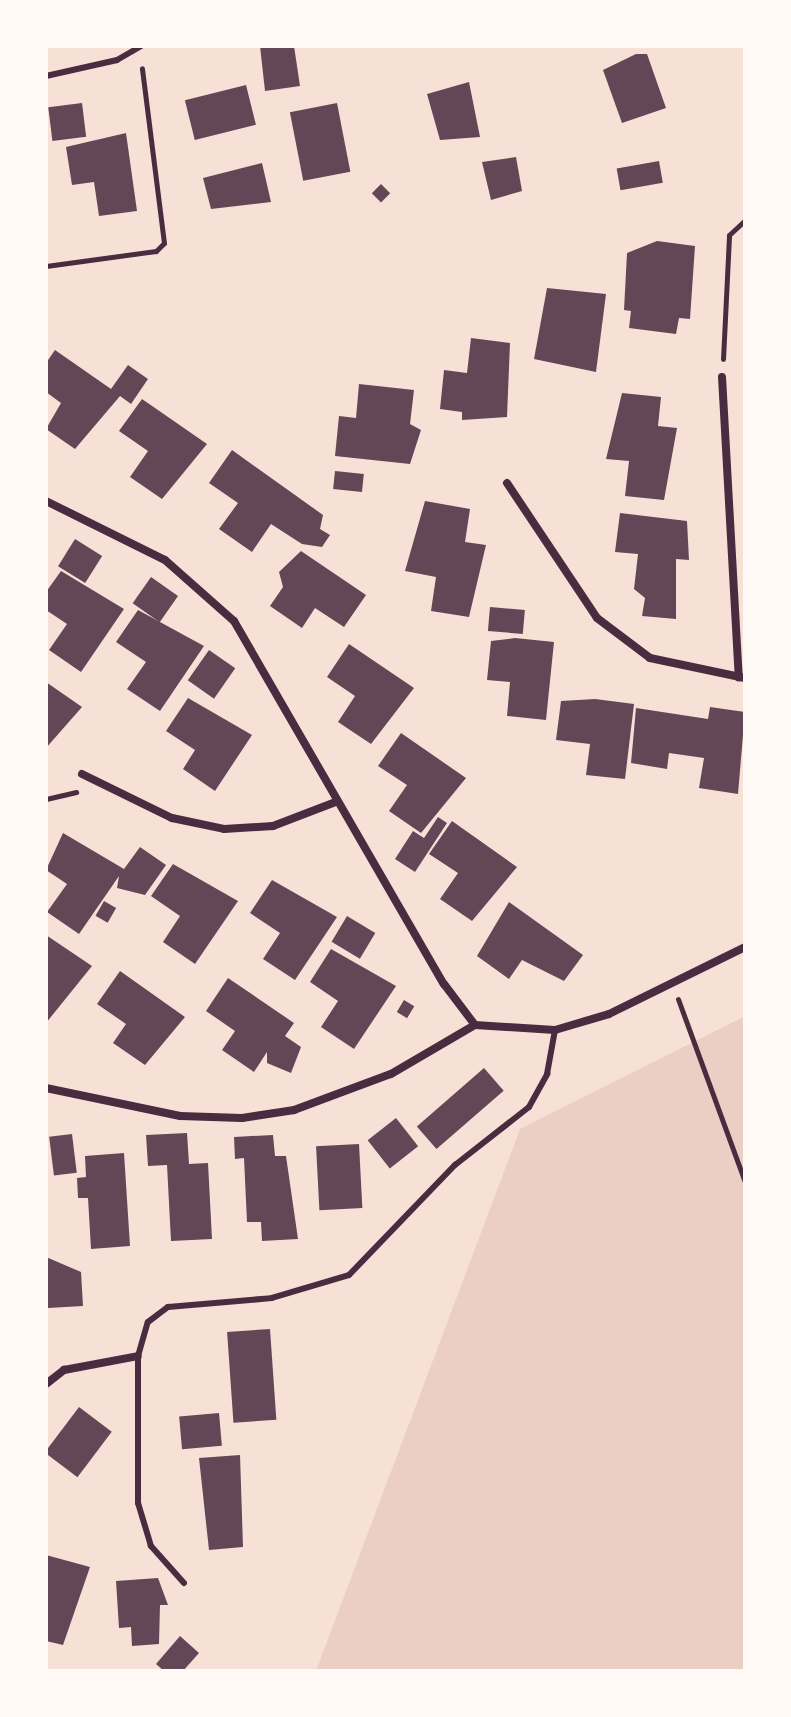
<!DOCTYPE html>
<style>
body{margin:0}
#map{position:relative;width:791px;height:1717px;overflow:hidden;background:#f7e1d7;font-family:Montserrat,sans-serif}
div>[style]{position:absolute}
.green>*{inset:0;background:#ebcfc5}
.building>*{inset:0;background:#644757;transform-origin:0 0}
.path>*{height:5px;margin:-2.5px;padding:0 2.5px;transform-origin:2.5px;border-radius:2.5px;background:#4a2c40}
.service>*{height:6px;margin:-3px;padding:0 3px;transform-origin:3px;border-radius:3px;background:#4a2c40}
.minor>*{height:8px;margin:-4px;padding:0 4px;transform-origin:4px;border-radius:4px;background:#4a2c40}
span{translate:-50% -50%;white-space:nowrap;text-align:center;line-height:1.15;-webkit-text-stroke:8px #fffaf5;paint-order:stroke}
.frame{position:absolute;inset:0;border:48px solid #fffaf5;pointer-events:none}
</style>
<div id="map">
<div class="green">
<i style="clip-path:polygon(745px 1016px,745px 1671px,316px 1671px,520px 1129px)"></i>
</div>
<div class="building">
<i style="clip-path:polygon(260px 46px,294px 46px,300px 86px,265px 91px)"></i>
<i style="clip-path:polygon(636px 54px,647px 54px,666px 108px,622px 123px,603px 70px)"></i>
<i style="clip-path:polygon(469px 82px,480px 137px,440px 140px,427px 94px)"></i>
<i style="left:246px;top:85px;width:41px;height:63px;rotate:76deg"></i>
<i style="left:82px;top:103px;width:34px;height:34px;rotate:83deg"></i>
<i style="left:337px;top:103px;width:70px;height:48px;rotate:79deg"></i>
<i style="clip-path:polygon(126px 133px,137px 211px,99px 216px,94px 182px,72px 185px,66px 147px)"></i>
<i style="clip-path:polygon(516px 157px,522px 191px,491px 200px,482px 162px)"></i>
<i style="left:659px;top:161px;width:22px;height:43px;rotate:80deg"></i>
<i style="clip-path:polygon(262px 163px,271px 202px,211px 209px,203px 178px)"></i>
<i style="left:381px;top:184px;width:13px;height:13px;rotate:45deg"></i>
<i style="clip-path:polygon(657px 241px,695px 246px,690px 319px,679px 318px,676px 334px,629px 328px,631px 311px,624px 310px,627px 253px)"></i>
<i style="clip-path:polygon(547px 288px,606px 294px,596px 372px,534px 359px)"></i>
<i style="clip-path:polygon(471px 338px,510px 343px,507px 417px,462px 420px,462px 412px,440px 409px,444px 370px,467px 373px)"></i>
<i style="clip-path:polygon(55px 350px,111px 389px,128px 365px,148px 379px,131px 404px,120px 396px,75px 449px,46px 429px,61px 403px,46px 392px,46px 363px)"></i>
<i style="clip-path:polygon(359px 384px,414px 390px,410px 424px,421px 430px,410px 464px,335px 456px,339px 416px,356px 418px)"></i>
<i style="clip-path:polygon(622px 393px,661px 397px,658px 426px,677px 428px,664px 500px,625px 496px,629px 461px,606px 459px)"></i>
<i style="clip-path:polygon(142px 399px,207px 444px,162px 499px,130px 477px,148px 451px,119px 431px)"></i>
<i style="clip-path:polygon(232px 450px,323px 515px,320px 529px,330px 535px,322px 547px,302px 544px,271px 524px,252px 552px,219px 529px,238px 503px,209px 483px)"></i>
<i style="left:335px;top:471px;width:29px;height:18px;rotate:6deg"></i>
<i style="clip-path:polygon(425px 501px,470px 509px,465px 542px,486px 545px,469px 617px,431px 611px,436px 577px,405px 571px)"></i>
<i style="clip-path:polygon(620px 513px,687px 521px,689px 560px,676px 559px,676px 619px,642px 616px,645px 598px,634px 589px,638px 554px,615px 552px)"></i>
<i style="left:75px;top:539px;width:32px;height:32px;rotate:32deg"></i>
<i style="clip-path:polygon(301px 551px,366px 595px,344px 627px,315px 608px,302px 628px,270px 606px,283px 587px,279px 572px)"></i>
<i style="clip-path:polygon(61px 571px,124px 609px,81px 672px,49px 650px,67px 624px,46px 610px,46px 592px)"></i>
<i style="left:151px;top:577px;width:33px;height:32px;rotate:35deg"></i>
<i style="left:490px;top:607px;width:35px;height:24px;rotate:5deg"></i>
<i style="clip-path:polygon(138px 610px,204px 646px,160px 711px,127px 689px,146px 662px,116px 642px)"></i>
<i style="clip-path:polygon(515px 638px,554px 642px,546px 720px,507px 716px,510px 682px,487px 680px,491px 641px)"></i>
<i style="clip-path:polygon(349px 644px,414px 688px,371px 744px,338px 722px,355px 696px,327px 677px)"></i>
<i style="left:209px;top:650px;width:32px;height:37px;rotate:35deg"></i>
<i style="clip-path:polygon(46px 682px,82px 707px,46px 748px)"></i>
<i style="clip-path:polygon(188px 698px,252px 735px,215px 791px,183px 769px,195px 750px,166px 731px)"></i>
<i style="clip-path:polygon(595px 699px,634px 704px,625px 779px,586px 775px,590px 744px,556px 740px,561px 701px)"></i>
<i style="clip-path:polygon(710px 707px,745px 712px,738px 794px,699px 788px,704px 758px,669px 753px,667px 769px,631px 763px,636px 708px,708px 719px)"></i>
<i style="clip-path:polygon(401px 733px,466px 778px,421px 833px,389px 811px,407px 785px,378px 766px)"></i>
<i style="clip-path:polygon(438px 817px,447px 823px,415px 872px,395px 859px,413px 831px,424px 838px)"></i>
<i style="clip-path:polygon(452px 821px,517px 867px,472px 921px,440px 899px,458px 873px,429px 854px)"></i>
<i style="clip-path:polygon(63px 833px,124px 869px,140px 847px,166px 865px,145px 895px,117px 888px,119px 876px,79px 934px,47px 912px,67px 884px,46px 870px)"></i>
<i style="clip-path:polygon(173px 864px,238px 901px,195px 964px,163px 942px,180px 916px,151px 896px)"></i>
<i style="clip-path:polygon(272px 880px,337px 917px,295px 980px,263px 959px,280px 933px,250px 913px)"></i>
<i style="left:104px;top:901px;width:14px;height:17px;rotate:30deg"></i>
<i style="clip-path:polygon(509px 902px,583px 955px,564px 981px,522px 960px,509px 979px,477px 956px)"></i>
<i style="left:347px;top:916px;width:33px;height:30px;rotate:31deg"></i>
<i style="clip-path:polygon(46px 935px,92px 966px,46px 1023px)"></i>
<i style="clip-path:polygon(331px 949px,396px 986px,354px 1049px,321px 1027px,338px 1001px,310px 982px)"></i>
<i style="clip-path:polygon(120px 971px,185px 1017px,145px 1065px,113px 1043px,126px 1024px,97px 1004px)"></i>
<i style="clip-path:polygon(228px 978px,294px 1023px,285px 1036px,301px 1047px,291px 1073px,267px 1063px,267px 1052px,254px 1072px,222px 1050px,235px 1031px,206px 1011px)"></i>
<i style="left:404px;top:1000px;width:12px;height:14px;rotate:31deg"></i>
<i style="left:484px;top:1068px;width:30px;height:89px;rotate:49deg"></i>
<i style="left:396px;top:1118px;width:36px;height:36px;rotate:52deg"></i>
<i style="clip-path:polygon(187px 1133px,189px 1164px,208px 1163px,212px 1239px,171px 1241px,167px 1165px,148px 1166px,146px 1135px)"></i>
<i style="left:72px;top:1134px;width:39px;height:23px;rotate:83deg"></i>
<i style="clip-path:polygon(273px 1135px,275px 1156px,286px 1156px,298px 1239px,262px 1241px,261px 1222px,247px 1222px,244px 1158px,235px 1159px,234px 1137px)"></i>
<i style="left:359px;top:1144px;width:64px;height:43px;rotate:87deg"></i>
<i style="clip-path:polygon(124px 1153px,130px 1246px,91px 1249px,88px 1198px,78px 1198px,77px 1178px,86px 1177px,85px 1156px)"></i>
<i style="clip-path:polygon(46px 1257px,81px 1272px,83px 1306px,48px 1308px)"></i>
<i style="left:270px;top:1329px;width:91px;height:43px;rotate:86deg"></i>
<i style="left:79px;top:1407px;width:41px;height:57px;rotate:37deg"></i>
<i style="left:219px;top:1413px;width:33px;height:40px;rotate:85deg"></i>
<i style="clip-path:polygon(240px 1455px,243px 1547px,209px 1550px,199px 1458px)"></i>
<i style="clip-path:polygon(46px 1555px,90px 1567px,63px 1645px,46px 1641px)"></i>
<i style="clip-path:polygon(158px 1578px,168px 1605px,160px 1605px,159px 1644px,132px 1646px,131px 1627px,119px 1628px,116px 1581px)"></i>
<i style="clip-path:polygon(180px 1636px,199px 1653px,183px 1671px,164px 1671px,156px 1664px)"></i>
</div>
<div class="path">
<i style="left:46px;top:266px;width:111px;rotate:-7.8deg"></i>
<i style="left:156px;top:251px;width:11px;rotate:-45deg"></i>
<i style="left:164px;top:243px;width:176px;rotate:-97.2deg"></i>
<i style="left:723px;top:359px;width:124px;rotate:-87.2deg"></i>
<i style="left:729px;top:235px;width:22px;rotate:-43deg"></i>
<i style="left:46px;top:799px;width:31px;rotate:-13deg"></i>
<i style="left:678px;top:999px;width:195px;rotate:69.9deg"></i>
</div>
<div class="service">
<i style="left:46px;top:76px;width:73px;rotate:-12.7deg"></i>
<i style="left:117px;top:60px;width:28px;rotate:-30deg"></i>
<i style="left:184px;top:1583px;width:50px;rotate:-131.7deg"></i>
<i style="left:151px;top:1546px;width:45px;rotate:-106.8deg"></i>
<i style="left:138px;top:1503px;width:147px;rotate:-90deg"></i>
<i style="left:138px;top:1356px;width:35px;rotate:-74deg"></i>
<i style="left:148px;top:1322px;width:25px;rotate:-37deg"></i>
<i style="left:168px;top:1307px;width:104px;rotate:-4.9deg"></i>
<i style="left:272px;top:1298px;width:80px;rotate:-16.6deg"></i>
<i style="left:349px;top:1275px;width:153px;rotate:-46.1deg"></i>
<i style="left:455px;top:1165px;width:94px;rotate:-38.1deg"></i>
<i style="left:529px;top:1107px;width:38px;rotate:-61deg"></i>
<i style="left:547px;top:1074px;width:45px;rotate:-79.7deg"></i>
</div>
<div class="minor">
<i style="left:722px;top:377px;width:301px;rotate:86.8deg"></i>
<i style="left:507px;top:483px;width:162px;rotate:56.3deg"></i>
<i style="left:597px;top:618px;width:66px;rotate:37deg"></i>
<i style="left:650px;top:658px;width:97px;rotate:11.9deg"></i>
<i style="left:46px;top:501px;width:133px;rotate:26.4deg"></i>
<i style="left:165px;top:560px;width:92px;rotate:41.5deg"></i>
<i style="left:234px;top:621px;width:419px;rotate:60deg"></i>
<i style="left:444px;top:984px;width:51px;rotate:52.9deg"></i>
<i style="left:475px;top:1025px;width:80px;rotate:3.6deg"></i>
<i style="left:555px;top:1030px;width:56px;rotate:-16.5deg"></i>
<i style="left:609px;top:1014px;width:152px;rotate:-26.2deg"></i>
<i style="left:82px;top:774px;width:100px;rotate:26.1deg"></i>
<i style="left:172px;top:818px;width:53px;rotate:11.9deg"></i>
<i style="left:224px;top:829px;width:49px;rotate:-3.5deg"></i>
<i style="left:273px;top:826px;width:67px;rotate:-20.9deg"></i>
<i style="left:46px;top:1088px;width:137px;rotate:11.8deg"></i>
<i style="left:180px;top:1116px;width:62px;rotate:1.8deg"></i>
<i style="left:242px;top:1118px;width:53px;rotate:-8.7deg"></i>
<i style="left:294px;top:1110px;width:103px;rotate:-20.4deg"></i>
<i style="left:391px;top:1074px;width:97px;rotate:-30.3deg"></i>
<i style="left:46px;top:1384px;width:23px;rotate:-38deg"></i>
<i style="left:64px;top:1370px;width:75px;rotate:-10.7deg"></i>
</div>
<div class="frame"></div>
</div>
